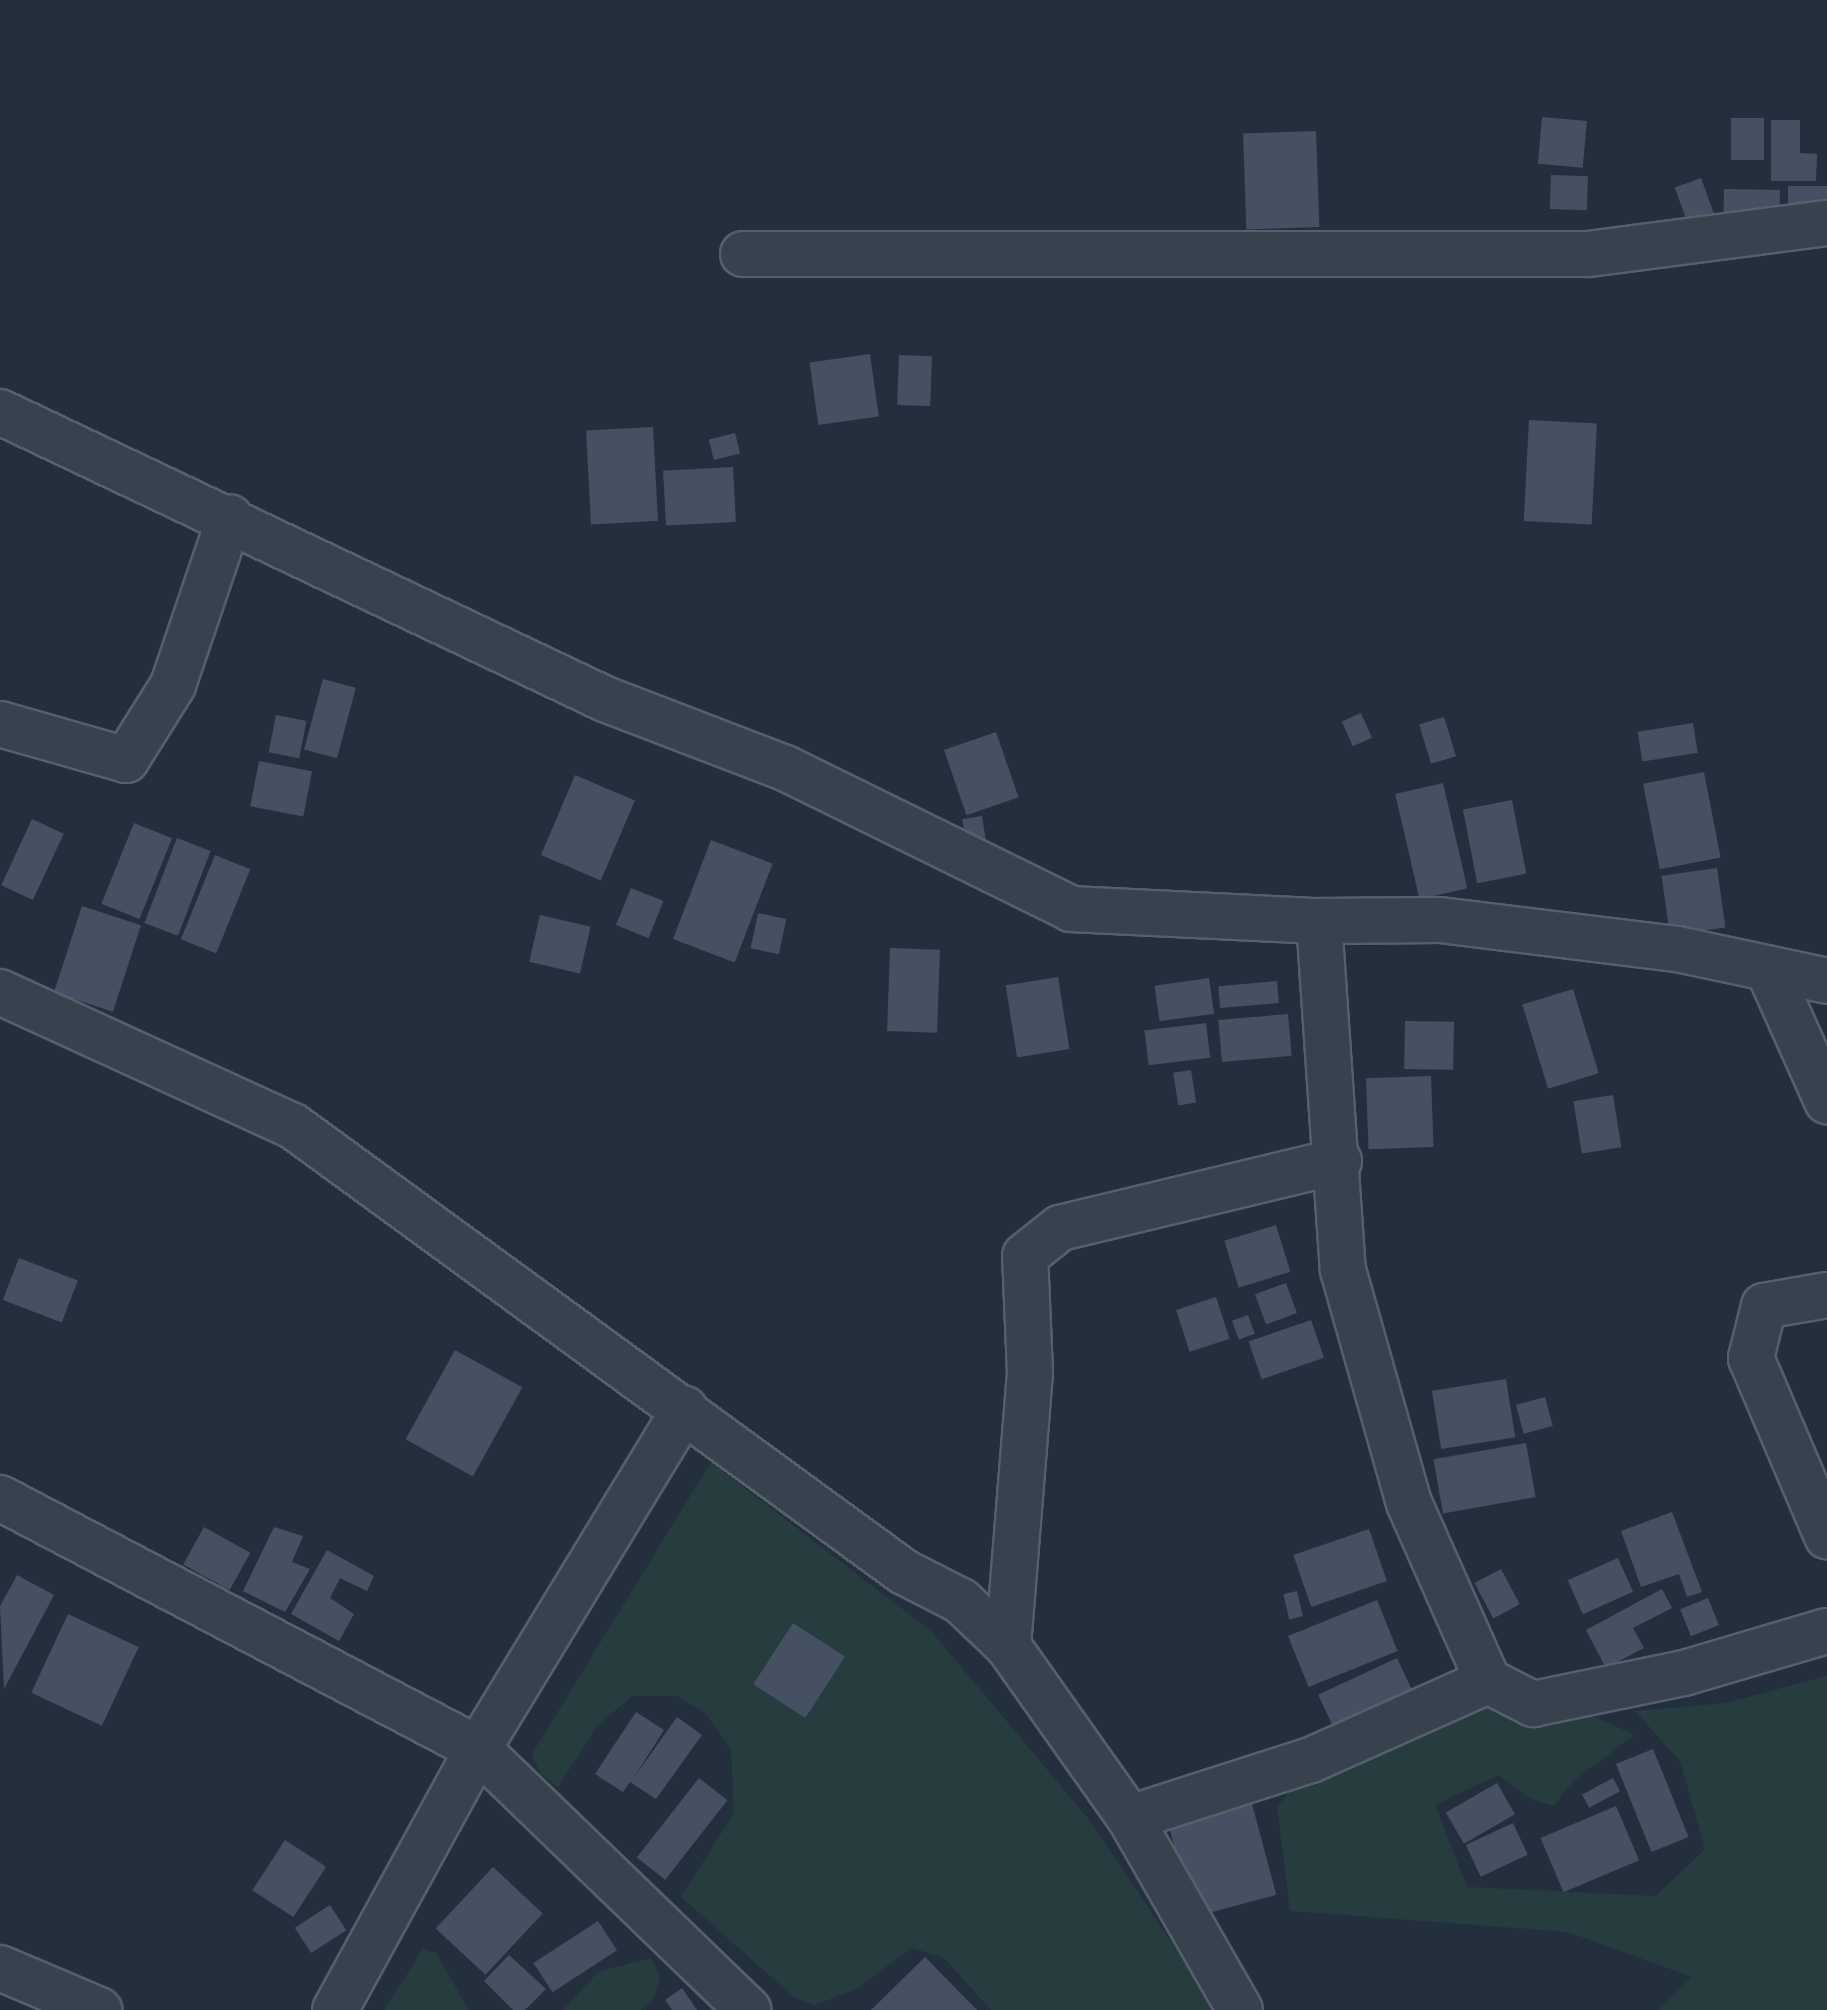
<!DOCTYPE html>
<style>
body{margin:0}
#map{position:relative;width:1827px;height:2010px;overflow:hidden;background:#242f3e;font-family:Montserrat,sans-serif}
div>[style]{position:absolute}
.green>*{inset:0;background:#263c3f}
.building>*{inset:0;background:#455162;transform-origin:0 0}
.roads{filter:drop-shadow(2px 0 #565f6c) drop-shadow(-2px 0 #565f6c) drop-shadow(0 2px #565f6c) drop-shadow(0 -2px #565f6c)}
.minor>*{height:44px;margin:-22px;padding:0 22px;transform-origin:22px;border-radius:22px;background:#38414e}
span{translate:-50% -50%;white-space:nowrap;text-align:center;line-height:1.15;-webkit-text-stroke:6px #1d2633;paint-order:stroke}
</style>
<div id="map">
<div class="green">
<i style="clip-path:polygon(711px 1462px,931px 1631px,1091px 1822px,1217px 2010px,991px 2010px,944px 1958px,912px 1948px,856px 1989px,815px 2005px,794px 1997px,681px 1897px,734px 1813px,731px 1749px,704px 1712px,678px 1696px,632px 1696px,597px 1726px,558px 1787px,540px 1773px,532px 1754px)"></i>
<i style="clip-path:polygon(1827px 1676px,1827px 2010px,1658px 2010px,1692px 1977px,1568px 1932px,1290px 1911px,1277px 1807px,1299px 1779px,1499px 1702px,1583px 1711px,1634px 1735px,1573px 1781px,1554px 1806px,1531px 1799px,1498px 1775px,1435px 1805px,1467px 1887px,1656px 1896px,1705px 1849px,1680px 1761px,1635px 1711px,1726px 1703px)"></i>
<i style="clip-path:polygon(423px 1949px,436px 1953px,469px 2010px,384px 2010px)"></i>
<i style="clip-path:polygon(651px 1958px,660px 1977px,654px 1997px,641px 2010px,563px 2010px,598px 1972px)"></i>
</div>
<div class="building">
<i style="left:1542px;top:117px;width:45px;height:47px;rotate:5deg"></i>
<i style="left:1764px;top:118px;width:42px;height:33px;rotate:90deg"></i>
<i style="clip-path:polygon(1771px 120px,1800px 120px,1800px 153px,1817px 154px,1816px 181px,1771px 181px)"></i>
<i style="left:1316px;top:131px;width:96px;height:73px;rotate:88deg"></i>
<i style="left:1551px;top:175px;width:37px;height:34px;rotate:2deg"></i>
<i style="left:1701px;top:178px;width:38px;height:28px;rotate:70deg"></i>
<i style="left:1827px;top:186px;width:31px;height:39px;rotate:90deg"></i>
<i style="left:1724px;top:189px;width:56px;height:38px;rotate:1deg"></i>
<i style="left:870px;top:354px;width:63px;height:61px;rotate:82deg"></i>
<i style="left:899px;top:355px;width:33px;height:50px;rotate:2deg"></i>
<i style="left:1529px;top:420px;width:68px;height:101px;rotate:3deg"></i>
<i style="left:653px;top:427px;width:94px;height:67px;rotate:87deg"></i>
<i style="left:735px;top:433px;width:21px;height:27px;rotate:76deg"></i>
<i style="left:733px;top:467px;width:55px;height:70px;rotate:87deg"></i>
<i style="left:323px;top:679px;width:34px;height:73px;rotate:15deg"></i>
<i style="left:1361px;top:713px;width:27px;height:21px;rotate:66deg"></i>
<i style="left:276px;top:715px;width:31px;height:38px;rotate:11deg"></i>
<i style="left:1444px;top:717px;width:41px;height:26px;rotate:73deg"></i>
<i style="left:1693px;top:723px;width:30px;height:56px;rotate:81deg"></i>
<i style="left:996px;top:732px;width:69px;height:55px;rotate:71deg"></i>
<i style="left:259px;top:761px;width:54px;height:46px;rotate:11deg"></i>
<i style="left:1704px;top:772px;width:87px;height:62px;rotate:79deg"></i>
<i style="left:575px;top:775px;width:65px;height:87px;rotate:23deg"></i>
<i style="left:1443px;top:783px;width:108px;height:49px;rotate:77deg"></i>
<i style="left:1512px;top:800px;width:75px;height:50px;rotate:79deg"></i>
<i style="left:982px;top:816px;width:26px;height:20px;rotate:81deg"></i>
<i style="left:32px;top:819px;width:35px;height:73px;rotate:25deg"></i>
<i style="left:134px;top:823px;width:41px;height:87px;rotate:22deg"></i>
<i style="left:177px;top:838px;width:36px;height:91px;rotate:21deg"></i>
<i style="left:711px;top:840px;width:66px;height:106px;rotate:21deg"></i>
<i style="left:215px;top:855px;width:38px;height:91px;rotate:22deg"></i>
<i style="left:1717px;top:868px;width:60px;height:56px;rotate:82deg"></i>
<i style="left:631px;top:888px;width:35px;height:40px;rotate:22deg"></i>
<i style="left:82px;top:906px;width:62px;height:91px;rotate:18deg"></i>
<i style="left:758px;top:913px;width:29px;height:36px;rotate:12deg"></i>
<i style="left:540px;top:915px;width:52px;height:48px;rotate:13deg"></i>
<i style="left:890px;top:948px;width:50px;height:83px;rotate:2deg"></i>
<i style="left:1058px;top:977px;width:73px;height:53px;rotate:81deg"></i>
<i style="left:1209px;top:978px;width:36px;height:55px;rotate:82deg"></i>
<i style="left:1277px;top:981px;width:22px;height:59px;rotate:85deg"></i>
<i style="left:1573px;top:989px;width:88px;height:53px;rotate:73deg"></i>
<i style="left:1288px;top:1014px;width:42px;height:70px;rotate:85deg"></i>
<i style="left:1405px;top:1021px;width:49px;height:48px;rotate:1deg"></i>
<i style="left:1206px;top:1023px;width:35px;height:62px;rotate:83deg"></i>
<i style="left:1191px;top:1070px;width:33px;height:18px;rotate:81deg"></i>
<i style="left:1431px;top:1076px;width:71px;height:65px;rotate:88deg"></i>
<i style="left:1613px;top:1095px;width:53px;height:40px;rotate:81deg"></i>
<i style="left:1276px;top:1225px;width:49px;height:54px;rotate:73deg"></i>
<i style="left:19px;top:1258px;width:63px;height:45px;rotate:21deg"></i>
<i style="left:1286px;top:1283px;width:32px;height:33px;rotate:70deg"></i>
<i style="left:1216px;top:1297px;width:44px;height:42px;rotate:72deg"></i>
<i style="left:1248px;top:1315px;width:20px;height:17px;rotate:70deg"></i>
<i style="left:1311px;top:1320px;width:40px;height:66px;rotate:71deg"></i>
<i style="left:455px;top:1350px;width:77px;height:102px;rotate:29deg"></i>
<i style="left:1506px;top:1379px;width:59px;height:75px;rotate:81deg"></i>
<i style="left:1545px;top:1397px;width:30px;height:30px;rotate:75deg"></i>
<i style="left:1526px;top:1443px;width:55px;height:94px;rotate:80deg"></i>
<i style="clip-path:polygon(1672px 1512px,1702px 1592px,1687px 1597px,1679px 1574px,1641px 1587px,1621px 1531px)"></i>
<i style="left:204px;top:1527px;width:53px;height:43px;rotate:29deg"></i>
<i style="clip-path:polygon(274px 1527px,303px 1536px,292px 1562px,310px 1569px,285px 1612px,243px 1591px)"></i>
<i style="left:1369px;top:1529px;width:55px;height:80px;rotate:71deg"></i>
<i style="clip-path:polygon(327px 1550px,374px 1576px,367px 1591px,340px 1578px,330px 1598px,354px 1614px,339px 1641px,291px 1614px)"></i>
<i style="left:1618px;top:1558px;width:37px;height:55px;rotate:66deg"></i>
<i style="left:1501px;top:1569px;width:40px;height:30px;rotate:62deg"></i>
<i style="clip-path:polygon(17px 1575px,54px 1595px,4px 1689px,0 1606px)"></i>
<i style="clip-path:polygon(1662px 1589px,1672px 1608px,1633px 1628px,1644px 1648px,1606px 1668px,1586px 1630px)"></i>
<i style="left:1297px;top:1591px;width:26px;height:14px;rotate:77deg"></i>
<i style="left:1708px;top:1598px;width:29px;height:30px;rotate:68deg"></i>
<i style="left:1377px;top:1600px;width:55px;height:96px;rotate:68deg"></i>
<i style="left:68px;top:1614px;width:78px;height:87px;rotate:25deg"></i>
<i style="left:793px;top:1623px;width:62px;height:73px;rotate:33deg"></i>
<i style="left:1397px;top:1658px;width:50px;height:87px;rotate:65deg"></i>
<i style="clip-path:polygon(636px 1712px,664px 1730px,633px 1779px,677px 1717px,702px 1735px,656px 1799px,630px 1782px,623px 1792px,595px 1774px)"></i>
<i style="left:1653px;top:1749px;width:95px;height:40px;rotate:68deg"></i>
<i style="left:699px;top:1778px;width:36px;height:101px;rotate:38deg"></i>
<i style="left:1613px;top:1778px;width:15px;height:35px;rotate:62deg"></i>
<i style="left:1497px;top:1783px;width:36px;height:59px;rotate:60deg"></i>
<i style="left:1252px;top:1804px;width:94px;height:86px;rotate:75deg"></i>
<i style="left:1616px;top:1806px;width:59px;height:82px;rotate:67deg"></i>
<i style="left:1513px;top:1823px;width:35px;height:52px;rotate:65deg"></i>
<i style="left:285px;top:1840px;width:49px;height:60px;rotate:33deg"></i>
<i style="left:493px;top:1867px;width:68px;height:84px;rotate:43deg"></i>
<i style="left:330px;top:1905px;width:30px;height:42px;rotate:57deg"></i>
<i style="left:598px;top:1921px;width:35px;height:77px;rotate:57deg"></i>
<i style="clip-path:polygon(509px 1955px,546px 1989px,525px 2010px,513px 2010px,484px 1981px)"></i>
<i style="clip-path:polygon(925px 1957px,977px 2010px,871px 2010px)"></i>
<i style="clip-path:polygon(682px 1988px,697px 2010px,672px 2010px,665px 2000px)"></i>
</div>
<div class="roads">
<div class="minor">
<i style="left:743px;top:254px;width:845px"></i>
<i style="left:1588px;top:254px;width:241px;rotate:-7.4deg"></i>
<i style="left:0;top:412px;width:670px;rotate:25.38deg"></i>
<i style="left:605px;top:699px;width:193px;rotate:21deg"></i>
<i style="left:785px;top:768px;width:319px;rotate:26.2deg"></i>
<i style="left:1071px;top:909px;width:248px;rotate:2.8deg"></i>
<i style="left:1319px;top:921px;width:121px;rotate:-0.5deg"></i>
<i style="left:1440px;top:920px;width:239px;rotate:7deg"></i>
<i style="left:1677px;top:949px;width:153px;rotate:12deg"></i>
<i style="left:0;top:724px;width:131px;rotate:15.9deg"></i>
<i style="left:126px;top:760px;width:89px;rotate:-57.9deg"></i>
<i style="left:173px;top:685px;width:177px;rotate:-71.3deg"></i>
<i style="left:1319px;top:921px;width:350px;rotate:86.1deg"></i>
<i style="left:1343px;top:1270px;width:242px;rotate:74.2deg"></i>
<i style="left:1409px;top:1503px;width:195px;rotate:66.1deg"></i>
<i style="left:1488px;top:1681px;width:51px;rotate:27.1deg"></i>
<i style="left:1533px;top:1704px;width:154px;rotate:-11.6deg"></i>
<i style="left:1684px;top:1673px;width:149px;rotate:-16.4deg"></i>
<i style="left:1768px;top:969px;width:145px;rotate:65.9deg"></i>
<i style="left:0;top:992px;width:322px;rotate:24.6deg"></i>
<i style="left:293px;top:1126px;width:756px;rotate:36.13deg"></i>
<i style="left:904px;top:1572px;width:64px;rotate:27deg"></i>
<i style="left:961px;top:1601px;width:65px;rotate:43.8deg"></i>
<i style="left:1008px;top:1646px;width:211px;rotate:54.7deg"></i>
<i style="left:1130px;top:1818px;width:221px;rotate:60.2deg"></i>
<i style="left:1827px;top:1295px;width:64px;rotate:170.1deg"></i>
<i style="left:1764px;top:1306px;width:54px;rotate:104deg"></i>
<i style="left:1751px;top:1358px;width:194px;rotate:66.9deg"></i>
<i style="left:0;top:1498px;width:540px;rotate:27.7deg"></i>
<i style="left:478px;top:1749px;width:376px;rotate:44deg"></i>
<i style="left:1008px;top:1646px;width:274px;rotate:-85.4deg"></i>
<i style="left:1030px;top:1373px;width:117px;rotate:-92.4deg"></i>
<i style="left:1025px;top:1256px;width:45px;rotate:-38.7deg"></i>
<i style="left:1060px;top:1228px;width:287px;rotate:-13.5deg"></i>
<i style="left:1130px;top:1818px;width:190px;rotate:-17.8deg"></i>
<i style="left:1311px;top:1760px;width:194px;rotate:-24.1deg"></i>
<i style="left:0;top:1968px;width:108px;rotate:23deg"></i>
<i style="left:335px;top:2010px;width:298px;rotate:-61.3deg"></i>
<i style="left:478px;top:1749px;width:398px;rotate:-58.7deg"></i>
</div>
</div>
</div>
